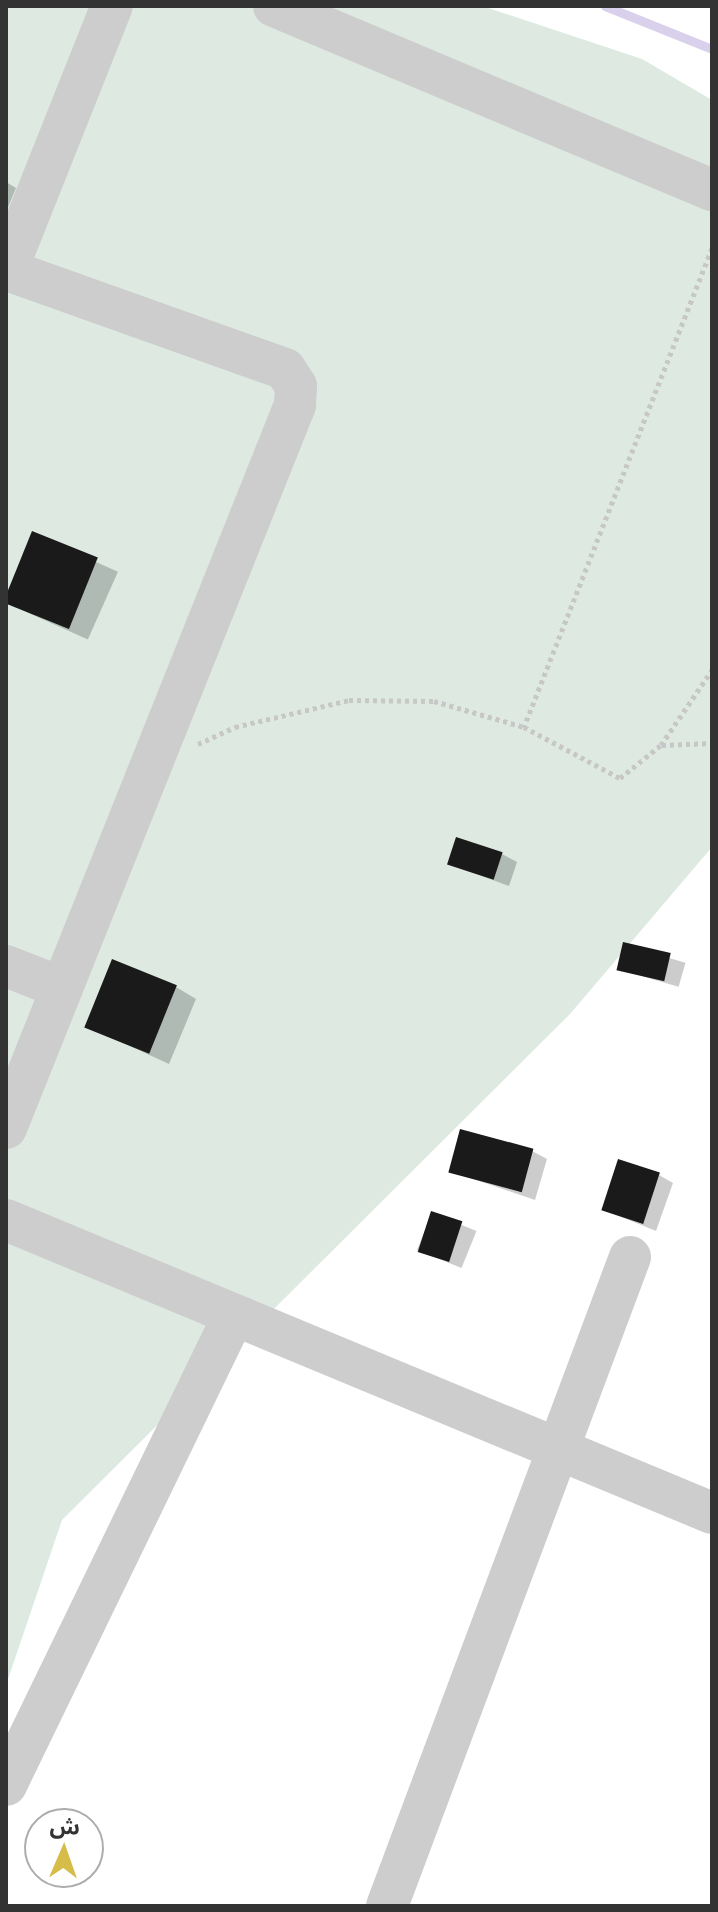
<!DOCTYPE html>
<meta charset="utf-8">
<style>
body{margin:0}
#map{position:relative;width:718px;height:1912px;overflow:hidden;background:#fff;font-family:Manrope,"Noto Sans Arabic",sans-serif}
div>[style]{position:absolute}
.green>*{inset:0;background:#dde9e1}
.shadow>*{inset:0;background:#0003;transform-origin:0 0}
.stream>*{height:9px;margin:-4.5px;padding:0 4.5px;transform-origin:4.5px;border-radius:4.5px;background:#d9d1eb}
.building>*{inset:0;background:#1a1a1a;transform-origin:0 0}
.path>*{height:5px;margin-top:-2.5px;transform-origin:0;background:repeating-linear-gradient(90deg,#c7c7c7 0 4px,transparent 0 8px)}
.minor>*{height:42px;margin:-21px;padding:0 21px;transform-origin:21px;border-radius:21px;background:#cdcdcd}
span{translate:-50% -50%;white-space:nowrap;text-align:center;line-height:1.15;-webkit-text-stroke:8px #fff;paint-order:stroke}
.frame{position:absolute;inset:0;border:8px solid #333;pointer-events:none}
.north{position:absolute;left:24px;top:1808px;width:80px;height:80px;box-sizing:border-box;background:#fff;border:2px solid #adadad;border-radius:50%;rotate:2deg;font-size:22px;font-weight:700;line-height:32px;text-align:center;color:#333}
.north::after{content:'';display:block;margin:auto;width:28px;height:36px;background:#d6bc48;clip-path:polygon(50% 0,100% 100%,50% 72%,0 100%)}
</style>
<div id="map">
<div class="green">
<i style="clip-path:polygon(6px 6px,482px 6px,642px 59px,712px 100px,712px 847px,570px 1014px,62px 1520px,6px 1685px)"></i>
</div>
<div class="shadow">
<i style="clip-path:polygon(6px 182px,16px 188px,6px 212px)"></i>
<i style="left:33px;top:534px;width:93px;height:74px;rotate:24deg"></i>
<i style="clip-path:polygon(502px 854px,517px 862px,509px 886px,449px 864px)"></i>
<i style="left:624px;top:945px;width:64px;height:25px;rotate:16deg"></i>
<i style="clip-path:polygon(176px 987px,196px 999px,169px 1064px,86px 1026px)"></i>
<i style="clip-path:polygon(532px 1151px,547px 1159px,535px 1200px,450px 1171px)"></i>
<i style="clip-path:polygon(659px 1175px,673px 1183px,656px 1231px,602px 1209px)"></i>
<i style="left:432px;top:1213px;width:48px;height:40px;rotate:22deg"></i>
</div>
<div class="stream">
<i style="left:605px;top:6px;width:115px;rotate:21.9deg"></i>
</div>
<div class="building">
<i style="left:32px;top:531px;width:71px;height:77px;rotate:22deg"></i>
<i style="left:456px;top:837px;width:49px;height:29px;rotate:18deg"></i>
<i style="left:623px;top:942px;width:49px;height:29px;rotate:13deg"></i>
<i style="left:112px;top:959px;width:70px;height:74px;rotate:22deg"></i>
<i style="left:460px;top:1129px;width:76px;height:45px;rotate:15deg"></i>
<i style="left:618px;top:1159px;width:44px;height:54px;rotate:18deg"></i>
<i style="left:431px;top:1211px;width:33px;height:43px;rotate:18deg"></i>
</div>
<div class="path">
<i style="left:712px;top:248px;width:515px;rotate:111.43deg"></i>
<i style="left:524px;top:727px;width:109px;rotate:28deg"></i>
<i style="left:620px;top:778px;width:53px;rotate:-38.8deg"></i>
<i style="left:661px;top:745px;width:91px;rotate:-55.8deg"></i>
<i style="left:198px;top:744px;width:41px;rotate:-24.7deg"></i>
<i style="left:235px;top:727px;width:117px;rotate:-13.3deg"></i>
<i style="left:349px;top:700px;width:85px;rotate:0.7deg"></i>
<i style="left:434px;top:701px;width:94px;rotate:16.1deg"></i>
<i style="left:662px;top:745px;width:50px;rotate:-2.3deg"></i>
</div>
<div class="minor">
<i style="left:274px;top:6px;width:475px;rotate:22.8deg"></i>
<i style="left:6px;top:272px;width:286px;rotate:-68.3deg"></i>
<i style="left:6px;top:966px;width:60px;rotate:21.4deg"></i>
<i style="left:6px;top:1128px;width:779px;rotate:-68.21deg"></i>
<i style="left:295px;top:405px;width:19px;rotate:-87deg"></i>
<i style="left:296px;top:386px;width:20px;rotate:-123deg"></i>
<i style="left:285px;top:369px;width:295px;rotate:-160.4deg"></i>
<i style="left:6px;top:1220px;width:764px;rotate:22.54deg"></i>
<i style="left:6px;top:1785px;width:520px;rotate:-64.12deg"></i>
<i style="left:387px;top:1906px;width:693px;rotate:-69.47deg"></i>
</div>
<div class="frame"></div>
<div class="north">ش</div>
</div>
